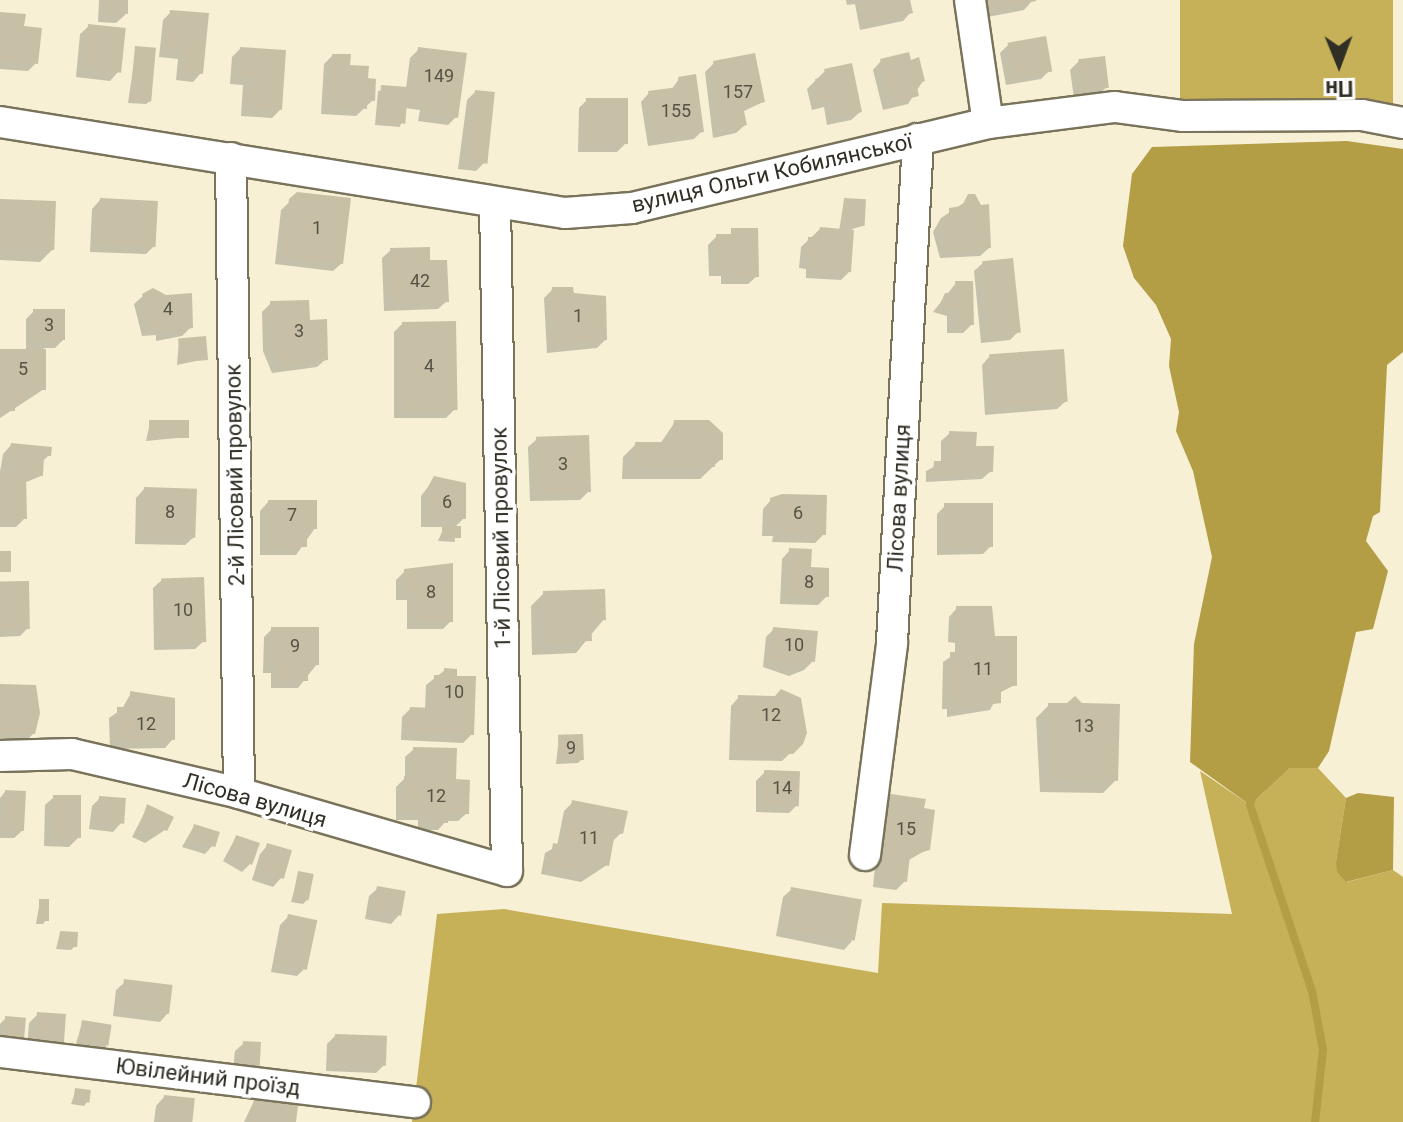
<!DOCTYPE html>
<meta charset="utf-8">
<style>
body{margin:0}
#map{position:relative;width:1403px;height:1122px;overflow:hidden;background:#f7f0d5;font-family:Roboto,sans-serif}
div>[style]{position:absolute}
.forest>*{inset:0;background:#c6b058;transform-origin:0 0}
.water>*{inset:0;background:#b39d45}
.shadow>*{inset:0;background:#0003}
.stream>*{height:8px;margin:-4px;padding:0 4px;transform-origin:4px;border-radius:4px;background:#b39d45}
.building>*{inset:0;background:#c7c0a6;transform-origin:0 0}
.roads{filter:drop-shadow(2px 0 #79735b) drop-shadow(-2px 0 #79735b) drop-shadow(0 2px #79735b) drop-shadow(0 -2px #79735b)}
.minor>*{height:30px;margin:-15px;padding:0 15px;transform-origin:15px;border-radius:15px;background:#fff}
span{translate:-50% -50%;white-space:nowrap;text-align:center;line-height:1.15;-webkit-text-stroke:7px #fff;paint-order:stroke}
.number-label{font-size:18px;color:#565345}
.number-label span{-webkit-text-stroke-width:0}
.street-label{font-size:22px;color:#312f25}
.north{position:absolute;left:1299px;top:24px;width:80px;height:80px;-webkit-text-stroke:6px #fff;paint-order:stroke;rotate:179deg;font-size:22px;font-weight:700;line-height:32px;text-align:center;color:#312f25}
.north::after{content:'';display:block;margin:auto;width:28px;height:36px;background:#312f25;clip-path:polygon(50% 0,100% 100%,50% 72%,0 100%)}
</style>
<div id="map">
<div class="forest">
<i style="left:1180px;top:0;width:213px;height:116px"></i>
<i style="clip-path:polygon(1290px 768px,1318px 768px,1346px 798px,1336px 861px,1347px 882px,1393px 870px,1403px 877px,1403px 1122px,412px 1122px,437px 914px,504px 909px,878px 973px,882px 903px,1232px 914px,1200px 771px,1250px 805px)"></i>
</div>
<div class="water">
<i style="clip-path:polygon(1347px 141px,1403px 149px,1403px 352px,1387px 365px,1380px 512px,1373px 516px,1366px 541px,1388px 571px,1373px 629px,1356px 632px,1329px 751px,1318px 768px,1290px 768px,1250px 805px,1190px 762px,1194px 644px,1212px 557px,1193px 471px,1176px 431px,1179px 412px,1169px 366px,1171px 339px,1156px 305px,1134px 278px,1123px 246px,1132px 174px,1152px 147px)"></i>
<i style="clip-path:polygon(1358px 793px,1394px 797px,1393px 870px,1346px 882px,1337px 872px,1336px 861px,1346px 798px)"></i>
</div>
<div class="shadow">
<i style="clip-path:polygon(99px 0,126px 0,125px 15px,116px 23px,98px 22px)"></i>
<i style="clip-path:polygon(846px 0,908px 0,911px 12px,903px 21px,860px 30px,855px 4px,847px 5px)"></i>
<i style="clip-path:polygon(978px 0,1032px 0,1032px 1px,1024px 10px,982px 18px)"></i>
<i style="clip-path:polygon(171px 12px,201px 73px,193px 82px,176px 80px,178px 59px,159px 57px,163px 20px)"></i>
<i style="clip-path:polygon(0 14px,22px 28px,36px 63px,28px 71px,0 69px)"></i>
<i style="clip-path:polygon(89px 26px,118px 72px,110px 81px,76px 77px,80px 34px)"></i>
<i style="clip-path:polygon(1009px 44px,1050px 70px,1041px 79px,1006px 85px,1000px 53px)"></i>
<i style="clip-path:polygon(136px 48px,150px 101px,146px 104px,128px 103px)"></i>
<i style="clip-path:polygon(240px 49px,280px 110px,272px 118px,241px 116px,243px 85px,230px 84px,232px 57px)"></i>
<i style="clip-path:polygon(419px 49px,456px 117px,448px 125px,418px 121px,420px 110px,405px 108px,400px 127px,375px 125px,378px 91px,406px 88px,410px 58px)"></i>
<i style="clip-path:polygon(332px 56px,366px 80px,373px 100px,356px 116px,321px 114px,324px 64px)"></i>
<i style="clip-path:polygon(881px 61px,923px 81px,908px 104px,883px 110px,873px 70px)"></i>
<i style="clip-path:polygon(1079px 61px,1107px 87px,1098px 95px,1074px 98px,1070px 70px)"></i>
<i style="clip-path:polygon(714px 63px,763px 102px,742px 112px,745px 125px,736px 133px,713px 138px,705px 72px)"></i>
<i style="clip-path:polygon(825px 71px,860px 112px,851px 120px,827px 125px,824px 107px,812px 110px,807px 89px)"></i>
<i style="clip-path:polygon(679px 79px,702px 131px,694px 139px,648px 146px,641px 102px,649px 93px,671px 90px)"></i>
<i style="clip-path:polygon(475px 92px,485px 162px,476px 171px,458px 169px,467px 100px)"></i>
<i style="clip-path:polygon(587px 100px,625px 144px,617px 152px,578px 152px,579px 108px)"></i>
<i style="clip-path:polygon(298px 194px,342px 263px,333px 271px,275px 264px,281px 210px)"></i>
<i style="clip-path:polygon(974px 196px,989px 248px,980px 256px,940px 258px,933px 232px,941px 218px)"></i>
<i style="clip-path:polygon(100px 200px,154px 246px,146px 254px,90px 252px,92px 209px)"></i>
<i style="clip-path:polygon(844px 200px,863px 226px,852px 229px,849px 272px,841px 280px,806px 278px,806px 269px,799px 268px,801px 247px,820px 229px,839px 231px)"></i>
<i style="clip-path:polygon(0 201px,53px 249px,40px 262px,0 260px)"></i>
<i style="clip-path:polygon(756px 230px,757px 276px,748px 284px,721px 284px,721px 276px,709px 276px,708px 245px,717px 236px)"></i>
<i style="clip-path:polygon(391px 250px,428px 262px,447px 301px,438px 309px,384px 311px,382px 258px)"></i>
<i style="clip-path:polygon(983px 263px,1018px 332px,1010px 340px,981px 343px,974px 271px)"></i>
<i style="clip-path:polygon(956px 283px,972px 324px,963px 333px,947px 333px,947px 316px,933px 312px)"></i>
<i style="clip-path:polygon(553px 289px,572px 295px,605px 340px,597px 348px,547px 353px,544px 298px)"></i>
<i style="clip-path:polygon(143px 296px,191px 327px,182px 336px,156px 341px,156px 335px,142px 336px,134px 304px)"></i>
<i style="clip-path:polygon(271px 303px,326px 359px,317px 367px,272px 373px,263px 351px,262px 312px)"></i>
<i style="clip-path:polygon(34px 311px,63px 340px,55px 348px,44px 348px,44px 389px,0 418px,0 351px,26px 351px,26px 319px)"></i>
<i style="clip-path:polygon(402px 324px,455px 409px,446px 418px,394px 418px,394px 332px)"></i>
<i style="clip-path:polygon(179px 341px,205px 359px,177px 365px)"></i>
<i style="clip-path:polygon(990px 356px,1066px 401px,1057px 409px,985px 415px,982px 365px)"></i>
<i style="clip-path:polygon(675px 422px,721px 459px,700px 479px,622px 479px,623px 457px,636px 444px,660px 444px)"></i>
<i style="clip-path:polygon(150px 423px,187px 437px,146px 441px)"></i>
<i style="clip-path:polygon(950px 433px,974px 448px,991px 471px,982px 479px,926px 482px,926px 471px,941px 463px,941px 441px)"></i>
<i style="clip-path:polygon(537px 439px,589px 491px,580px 500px,530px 501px,528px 447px)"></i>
<i style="clip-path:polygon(11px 445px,49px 455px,41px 463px,41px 476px,24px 483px,25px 518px,16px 527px,0 527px,0 472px,3px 454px)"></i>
<i style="clip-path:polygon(434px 479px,464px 518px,454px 528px,455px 542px,438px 541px,444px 527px,421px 527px,421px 496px)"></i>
<i style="clip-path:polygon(144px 489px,194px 537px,185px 545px,135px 544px,136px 498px)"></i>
<i style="clip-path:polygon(771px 500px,824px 534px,815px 543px,772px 542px,773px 536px,762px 536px,763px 509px)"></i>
<i style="clip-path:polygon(268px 502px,315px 528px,296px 555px,260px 555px,260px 511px)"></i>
<i style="clip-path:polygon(945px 506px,991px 546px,983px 554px,937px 555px,937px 514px)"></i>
<i style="clip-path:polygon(790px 550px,827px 596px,818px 605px,780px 604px,782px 559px)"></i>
<i style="clip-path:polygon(405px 571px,451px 621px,443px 629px,407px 629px,407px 600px,396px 600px,396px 580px)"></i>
<i style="clip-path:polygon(162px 580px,204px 641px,195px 649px,154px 650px,153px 588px)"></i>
<i style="clip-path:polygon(0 584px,28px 628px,20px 636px,0 637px)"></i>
<i style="clip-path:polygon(544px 593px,604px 619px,576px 653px,532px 655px,531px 606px)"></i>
<i style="clip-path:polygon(957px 608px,993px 638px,1015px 685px,999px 693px,990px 710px,947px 717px,947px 709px,942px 709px,943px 662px,955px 654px,955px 643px,948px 642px,949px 617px)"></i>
<i style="clip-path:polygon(272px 629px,317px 664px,298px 688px,271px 688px,271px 673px,263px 673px,264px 637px)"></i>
<i style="clip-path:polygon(774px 629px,813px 661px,804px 670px,789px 676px,763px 667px,766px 637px)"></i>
<i style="clip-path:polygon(445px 670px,472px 734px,463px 743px,401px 740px,402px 717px,410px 709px,425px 710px,426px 685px)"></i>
<i style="clip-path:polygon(0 686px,34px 733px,25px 742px,0 741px)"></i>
<i style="clip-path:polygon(131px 693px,173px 739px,165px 748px,110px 749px,109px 718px,122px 709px)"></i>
<i style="clip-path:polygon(739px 697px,774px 698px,801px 743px,782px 761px,729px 760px,731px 706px)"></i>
<i style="clip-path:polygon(1049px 705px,1116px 780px,1103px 793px,1040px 792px,1036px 718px)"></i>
<i style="clip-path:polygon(559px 737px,582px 759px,578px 763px,556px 764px)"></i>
<i style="clip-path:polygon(414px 749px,454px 781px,467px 813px,458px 821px,446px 821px,438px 830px,418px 830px,418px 820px,396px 820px,396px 787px,405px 778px,405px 757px)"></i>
<i style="clip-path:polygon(765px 772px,797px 805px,789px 813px,756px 812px,756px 781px)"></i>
<i style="clip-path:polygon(5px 792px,23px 830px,14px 838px,0 838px,0 798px)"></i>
<i style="clip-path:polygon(54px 797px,78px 838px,69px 847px,44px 846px,45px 805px)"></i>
<i style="clip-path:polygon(100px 798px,121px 823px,113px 832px,89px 829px,92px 806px)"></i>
<i style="clip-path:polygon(572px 803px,621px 833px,613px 841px,607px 865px,581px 882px,541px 874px,545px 853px,557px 846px,564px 811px)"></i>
<i style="clip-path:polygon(148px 806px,165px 830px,145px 843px,132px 837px)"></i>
<i style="clip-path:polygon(922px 810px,928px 849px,907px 861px,905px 881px,896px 890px,873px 887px,876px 856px,870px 856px)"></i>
<i style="clip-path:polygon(194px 826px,213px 845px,205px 854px,182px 847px)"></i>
<i style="clip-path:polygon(236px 837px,250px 864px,242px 872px,223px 861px)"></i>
<i style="clip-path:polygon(268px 845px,281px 878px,273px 887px,252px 880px,260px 854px)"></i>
<i style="clip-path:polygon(299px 873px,307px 900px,303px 904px,291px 902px)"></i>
<i style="clip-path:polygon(378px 888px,399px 915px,391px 924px,365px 919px,369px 896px)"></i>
<i style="clip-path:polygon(792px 889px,852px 941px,844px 950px,776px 936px,783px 897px)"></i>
<i style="clip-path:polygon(40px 901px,46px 920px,43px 924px,36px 924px)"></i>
<i style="clip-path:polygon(289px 916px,305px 968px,297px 976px,271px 972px,280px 925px)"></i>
<i style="clip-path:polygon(60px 933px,75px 946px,71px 950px,56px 949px)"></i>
<i style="clip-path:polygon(125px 982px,168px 1013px,160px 1022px,113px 1016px,116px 990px)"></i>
<i style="clip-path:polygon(38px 1014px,61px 1044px,27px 1050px,29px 1023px)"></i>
<i style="clip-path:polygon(6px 1018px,24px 1020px,0 1046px,0 1024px)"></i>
<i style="clip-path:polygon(82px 1023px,107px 1045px,104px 1049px,76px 1044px)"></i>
<i style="clip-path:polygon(335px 1036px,384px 1065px,376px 1073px,326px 1071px,327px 1044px)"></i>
<i style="clip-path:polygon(244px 1043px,247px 1078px,232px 1077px,235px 1051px)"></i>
<i style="clip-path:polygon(76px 1090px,87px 1102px,84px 1106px,71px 1104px)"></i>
<i style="clip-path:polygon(164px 1097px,191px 1122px,154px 1122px,156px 1106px)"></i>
<i style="clip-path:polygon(254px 1101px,294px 1122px,244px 1122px)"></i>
</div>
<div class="stream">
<i style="left:1253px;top:795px;width:10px;rotate:107deg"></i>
<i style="left:1250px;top:805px;width:196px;rotate:71.6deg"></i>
<i style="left:1312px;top:991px;width:60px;rotate:79.4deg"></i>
<i style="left:1323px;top:1050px;width:72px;rotate:96.3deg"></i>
</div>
<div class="building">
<i style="left:106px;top:0;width:22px;height:14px"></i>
<i style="clip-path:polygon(863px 0,910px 0,913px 13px,868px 23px)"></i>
<i style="clip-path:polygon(988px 0,1036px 0,1036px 1px,990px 11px)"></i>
<i style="clip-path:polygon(170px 10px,209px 13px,203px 74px,184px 72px,185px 51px,167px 50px)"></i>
<i style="clip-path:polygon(0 12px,26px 14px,24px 26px,42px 28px,38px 64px,0 60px)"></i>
<i style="left:88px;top:24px;width:38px;height:45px;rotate:6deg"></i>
<i style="left:1046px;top:36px;width:36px;height:39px;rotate:80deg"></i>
<i style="left:135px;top:46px;width:21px;height:54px;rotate:5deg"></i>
<i style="clip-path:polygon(240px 47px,286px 50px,282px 110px,249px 108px,251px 77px,238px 76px)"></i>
<i style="clip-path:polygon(418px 47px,467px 53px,458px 118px,425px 113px,427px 102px,411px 100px)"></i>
<i style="clip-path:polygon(909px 52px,911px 60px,919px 57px,925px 81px,916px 84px,919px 96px,891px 103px,880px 59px)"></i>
<i style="clip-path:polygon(755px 53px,765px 102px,743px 107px,747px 125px,721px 130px,713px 61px)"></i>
<i style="clip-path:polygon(332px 54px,351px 54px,350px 65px,369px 66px,368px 78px,376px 79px,375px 101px,367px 100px,367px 109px,329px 107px)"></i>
<i style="left:1105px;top:56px;width:32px;height:27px;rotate:83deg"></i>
<i style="clip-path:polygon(852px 63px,862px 112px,836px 118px,832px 100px,820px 103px,815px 79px,826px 77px,824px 69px)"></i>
<i style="clip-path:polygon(696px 74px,704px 132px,656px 139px,648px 91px,679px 87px,678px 77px)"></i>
<i style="left:381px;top:85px;width:27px;height:37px;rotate:4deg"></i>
<i style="left:475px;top:90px;width:20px;height:72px;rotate:6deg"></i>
<i style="left:586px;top:98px;width:42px;height:46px"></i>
<i style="clip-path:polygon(297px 192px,351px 198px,343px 264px,282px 257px,289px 199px)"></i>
<i style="clip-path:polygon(968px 194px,975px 194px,981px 205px,989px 204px,991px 248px,948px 251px,941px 222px,949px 221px,949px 208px,962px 206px)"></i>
<i style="left:100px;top:198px;width:58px;height:46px;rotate:3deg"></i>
<i style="left:844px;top:198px;width:22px;height:27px;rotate:3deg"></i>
<i style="left:0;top:199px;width:56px;height:49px;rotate:2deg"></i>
<i style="clip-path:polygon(820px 227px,854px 230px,851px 272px,813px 270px,814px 261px,807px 261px,808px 237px,819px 237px)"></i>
<i style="clip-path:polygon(731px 228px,758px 228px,759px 277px,729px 277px,728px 269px,716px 269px,716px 234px,731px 234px)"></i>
<i style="clip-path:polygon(430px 247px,430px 260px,447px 260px,449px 302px,392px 303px,390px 248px)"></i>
<i style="left:1013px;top:258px;width:75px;height:31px;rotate:84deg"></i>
<i style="clip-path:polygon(955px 281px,973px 281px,974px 325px,955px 325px,955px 309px,945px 309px,941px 302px,945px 293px,956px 293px)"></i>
<i style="clip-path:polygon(552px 287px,573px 287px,574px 293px,606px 296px,607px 340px,554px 345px,553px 320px,549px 320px)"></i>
<i style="clip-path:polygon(153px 288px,166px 295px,192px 293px,193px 328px,164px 333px,164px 327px,150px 328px,142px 294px)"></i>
<i style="clip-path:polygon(309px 300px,310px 320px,327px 319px,328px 360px,280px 366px,271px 342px,270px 301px)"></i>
<i style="left:33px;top:309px;width:32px;height:31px"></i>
<i style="left:456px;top:321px;width:89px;height:54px;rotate:89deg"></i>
<i style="left:206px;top:336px;width:24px;height:28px;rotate:85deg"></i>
<i style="clip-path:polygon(0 349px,46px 349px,46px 390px,27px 390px,26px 401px,15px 401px,15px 411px,0 411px)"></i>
<i style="left:1064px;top:349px;width:53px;height:75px;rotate:86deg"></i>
<i style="left:189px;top:420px;width:18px;height:40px;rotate:90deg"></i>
<i style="clip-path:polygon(674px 420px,709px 420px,723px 433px,723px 460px,715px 460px,715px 467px,635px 467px,635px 442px,670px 442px)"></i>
<i style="clip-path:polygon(949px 431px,977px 432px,976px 446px,994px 446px,993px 472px,933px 475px,934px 461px,949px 461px)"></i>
<i style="left:589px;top:435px;width:57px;height:53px;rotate:88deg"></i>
<i style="clip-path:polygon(11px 443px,52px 447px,51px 456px,44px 456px,43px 476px,26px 475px,27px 519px,0 519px,0 470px,30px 470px,9px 463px)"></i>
<i style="clip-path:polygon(434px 476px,466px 483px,466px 519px,429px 519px,429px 485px)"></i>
<i style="left:144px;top:487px;width:53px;height:49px;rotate:2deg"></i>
<i style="clip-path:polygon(782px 494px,827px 495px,826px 535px,780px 534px,780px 528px,769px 528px,770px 498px)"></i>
<i style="clip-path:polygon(268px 500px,317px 500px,317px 529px,307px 529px,307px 547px,268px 548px)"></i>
<i style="left:993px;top:503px;width:44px;height:49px;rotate:90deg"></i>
<i style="left:442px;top:526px;width:19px;height:12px"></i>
<i style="clip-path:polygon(789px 548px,812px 549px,811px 567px,829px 568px,829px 597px,788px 597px)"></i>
<i style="left:11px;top:551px;width:21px;height:11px;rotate:90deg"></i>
<i style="clip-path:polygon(453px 563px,453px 622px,414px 621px,414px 593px,404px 592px,404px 569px)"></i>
<i style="left:204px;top:577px;width:65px;height:43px;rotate:88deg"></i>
<i style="left:29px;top:581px;width:48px;height:29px;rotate:89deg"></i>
<i style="clip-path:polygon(605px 589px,606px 620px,591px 621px,592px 641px,544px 643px,543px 591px)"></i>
<i style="clip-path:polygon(956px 606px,992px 606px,995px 636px,1017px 636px,1017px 686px,1001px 686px,1001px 703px,955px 709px,955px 701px,950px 701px,950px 652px,963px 652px,963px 635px,956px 635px)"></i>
<i style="clip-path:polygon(271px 627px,319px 627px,319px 665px,308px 665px,308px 681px,279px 681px,279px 665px,271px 665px)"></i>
<i style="clip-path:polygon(773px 627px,818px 631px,815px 662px,799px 661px,799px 668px,770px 659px)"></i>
<i style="clip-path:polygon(444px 668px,457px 669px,457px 676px,476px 676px,474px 735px,408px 732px,410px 707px,432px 708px,434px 675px,444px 675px)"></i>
<i style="clip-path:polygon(0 684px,36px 685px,40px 713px,35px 734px,0 734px)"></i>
<i style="clip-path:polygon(781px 689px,801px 698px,807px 733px,803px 744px,793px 754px,737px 752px,738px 695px,775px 696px)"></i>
<i style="clip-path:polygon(130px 691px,175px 698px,175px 740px,117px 741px,117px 707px,130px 707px)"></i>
<i style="clip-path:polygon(1075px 696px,1082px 703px,1120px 704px,1118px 781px,1052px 779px,1048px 703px,1067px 703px)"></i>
<i style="left:583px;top:734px;width:26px;height:25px;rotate:88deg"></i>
<i style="clip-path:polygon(413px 747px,457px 748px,456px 779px,470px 780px,469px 814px,448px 814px,448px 823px,426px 822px,426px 813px,403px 812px,404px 776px,412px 777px)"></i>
<i style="left:764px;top:770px;width:36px;height:35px;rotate:2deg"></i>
<i style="left:5px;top:790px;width:21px;height:40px;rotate:3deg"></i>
<i style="clip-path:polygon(884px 793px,926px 799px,924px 808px,935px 810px,930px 850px,910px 855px,907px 882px,880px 879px,884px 849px,877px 848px)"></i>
<i style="left:53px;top:795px;width:28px;height:43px"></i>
<i style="left:99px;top:796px;width:27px;height:26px;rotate:4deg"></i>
<i style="clip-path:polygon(572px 800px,628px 811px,623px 834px,615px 833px,609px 866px,594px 863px,592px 874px,549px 866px,553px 843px,563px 845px)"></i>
<i style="clip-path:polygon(147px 804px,174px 817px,167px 831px,159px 828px,156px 836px,139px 828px)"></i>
<i style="left:194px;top:824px;width:27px;height:16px;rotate:17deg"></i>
<i style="clip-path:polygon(236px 835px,260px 843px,252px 865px,230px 852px)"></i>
<i style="left:267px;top:843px;width:26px;height:30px;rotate:16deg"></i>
<i style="left:298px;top:871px;width:16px;height:27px;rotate:11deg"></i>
<i style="left:377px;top:886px;width:29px;height:25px;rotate:10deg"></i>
<i style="left:791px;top:887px;width:72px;height:42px;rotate:10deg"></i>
<i style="left:39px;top:899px;width:10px;height:22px"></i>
<i style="left:288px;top:914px;width:30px;height:51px;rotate:12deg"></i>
<i style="left:60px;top:931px;width:18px;height:15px;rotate:3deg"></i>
<i style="left:124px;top:979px;width:49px;height:29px;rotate:7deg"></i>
<i style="left:37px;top:1012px;width:29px;height:31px;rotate:4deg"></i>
<i style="left:5px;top:1016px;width:21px;height:22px;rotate:5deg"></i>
<i style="left:82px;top:1020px;width:30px;height:21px;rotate:9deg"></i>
<i style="left:335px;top:1034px;width:52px;height:30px;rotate:2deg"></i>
<i style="left:243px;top:1041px;width:18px;height:28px;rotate:3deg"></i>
<i style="left:75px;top:1088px;width:16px;height:13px;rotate:7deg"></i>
<i style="left:164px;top:1095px;width:31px;height:27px;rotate:6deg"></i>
<i style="clip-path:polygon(254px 1099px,298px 1105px,296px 1122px,250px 1122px)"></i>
</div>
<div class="roads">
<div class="minor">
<i style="left:970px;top:0;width:124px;rotate:81.7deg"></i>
<i style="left:0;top:122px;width:572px;rotate:9.15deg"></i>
<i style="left:565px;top:213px;width:67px;rotate:-4.3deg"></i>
<i style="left:632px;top:208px;width:366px;rotate:-13.4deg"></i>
<i style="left:988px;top:123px;width:128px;rotate:-7.2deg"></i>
<i style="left:1115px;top:107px;width:69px;rotate:7.5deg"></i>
<i style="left:1183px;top:116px;width:179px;rotate:-0.3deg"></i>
<i style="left:1362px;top:115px;width:42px;rotate:11deg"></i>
<i style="left:231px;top:158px;width:635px;rotate:89.28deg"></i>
<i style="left:0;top:756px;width:72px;rotate:-1.6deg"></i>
<i style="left:72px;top:754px;width:171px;rotate:13.1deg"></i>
<i style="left:239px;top:793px;width:279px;rotate:16.2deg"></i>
<i style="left:507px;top:871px;width:666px;rotate:-91.03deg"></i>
<i style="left:865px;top:855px;width:214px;rotate:-82.7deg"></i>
<i style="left:892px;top:643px;width:505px;rotate:-87.05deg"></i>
<i style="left:0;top:1052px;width:418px;rotate:6.9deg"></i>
</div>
</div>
<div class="number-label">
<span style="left:439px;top:76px">149</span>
<span style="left:738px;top:92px">157</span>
<span style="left:676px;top:111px">155</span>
<span style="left:317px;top:228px">1</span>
<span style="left:420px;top:281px">42</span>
<span style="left:168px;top:309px">4</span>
<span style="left:578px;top:316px">1</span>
<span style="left:49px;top:325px">3</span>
<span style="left:299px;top:331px">3</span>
<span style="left:429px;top:366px">4</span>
<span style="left:23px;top:369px">5</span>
<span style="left:563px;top:464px">3</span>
<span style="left:447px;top:502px">6</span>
<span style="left:170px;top:512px">8</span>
<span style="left:798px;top:513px">6</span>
<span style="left:292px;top:515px">7</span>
<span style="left:809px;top:582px">8</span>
<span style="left:431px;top:592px">8</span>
<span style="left:183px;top:610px">10</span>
<span style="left:794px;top:645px">10</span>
<span style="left:295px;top:646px">9</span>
<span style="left:983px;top:669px">11</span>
<span style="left:454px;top:692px">10</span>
<span style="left:771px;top:715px">12</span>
<span style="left:146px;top:724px">12</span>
<span style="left:1084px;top:726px">13</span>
<span style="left:571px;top:748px">9</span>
<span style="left:782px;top:788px">14</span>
<span style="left:436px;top:796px">12</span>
<span style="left:906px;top:829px">15</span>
<span style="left:589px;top:838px">11</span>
</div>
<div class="street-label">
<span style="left:772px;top:173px;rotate:-13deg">вулиця Ольги Кобилянської</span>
<span style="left:235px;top:475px;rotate:-91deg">2-й Лісовий провулок</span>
<span style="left:899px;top:498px;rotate:-87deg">Лісова вулиця</span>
<span style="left:501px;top:538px;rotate:-91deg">1-й Лісовий провулок</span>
<span style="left:255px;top:800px;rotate:16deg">Лісова вулиця</span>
<span style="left:208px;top:1077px;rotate:7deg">Ювілейний проїзд</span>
</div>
<div class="north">Пн</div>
</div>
